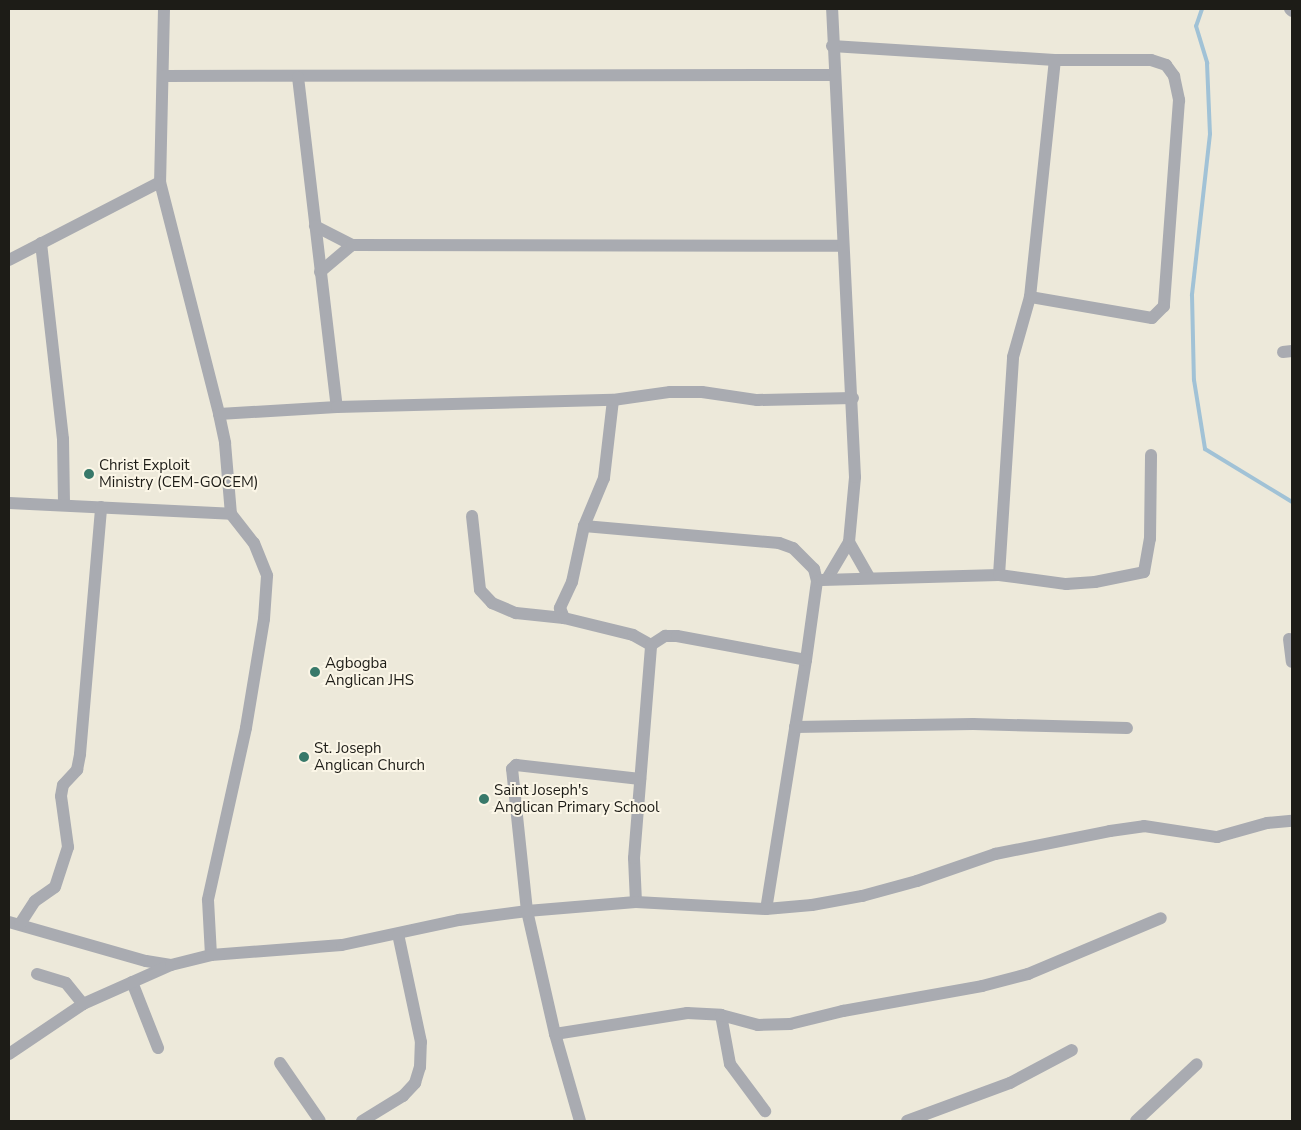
<!DOCTYPE html>
<style>
body{margin:0}
#map{position:relative;width:1301px;height:1130px;overflow:hidden;background:#ede9da;font-family:"Nunito Sans",sans-serif}
div>[style]{position:absolute}
.stream>*{height:4px;margin:-2px;padding:0 2px;transform-origin:2px;border-radius:2px;background:#a1c2d6}
.minor>*{height:12px;margin:-6px;padding:0 6px;transform-origin:6px;border-radius:6px;background:#a9abb1}
.dots>*{width:14px;height:14px;translate:-50% -50%;box-sizing:border-box;border:2px solid #fbf6e7;border-radius:50%}
span{translate:-50% -50%;white-space:nowrap;text-align:center;line-height:1.15;-webkit-text-stroke:4px #fbf6e7;paint-order:stroke}
.poi-label{font-size:15px;color:#1d1c17}
.left{translate:0 -50%;text-align:left}
.frame{position:absolute;inset:0;border:10px solid #1d1c17;pointer-events:none}
</style>
<div id="map">
<div class="stream">
<i style="left:1202px;top:9px;width:18px;rotate:109deg"></i>
<i style="left:1196px;top:26px;width:39px;rotate:73deg"></i>
<i style="left:1207px;top:63px;width:71px;rotate:87.6deg"></i>
<i style="left:1210px;top:134px;width:162px;rotate:96.4deg"></i>
<i style="left:1192px;top:295px;width:85px;rotate:88.7deg"></i>
<i style="left:1194px;top:380px;width:70px;rotate:80.9deg"></i>
<i style="left:1205px;top:449px;width:102px;rotate:31.3deg"></i>
</div>
<div class="minor">
<i style="left:164px;top:9px;width:173px;rotate:91.3deg"></i>
<i style="left:160px;top:182px;width:239px;rotate:75.7deg"></i>
<i style="left:219px;top:414px;width:30px;rotate:78deg"></i>
<i style="left:225px;top:443px;width:71px;rotate:85.2deg"></i>
<i style="left:231px;top:514px;width:37px;rotate:52deg"></i>
<i style="left:254px;top:543px;width:35px;rotate:68deg"></i>
<i style="left:267px;top:576px;width:43px;rotate:94deg"></i>
<i style="left:264px;top:619px;width:110px;rotate:99.4deg"></i>
<i style="left:246px;top:728px;width:176px;rotate:102.5deg"></i>
<i style="left:208px;top:900px;width:55px;rotate:86.9deg"></i>
<i style="left:1290px;top:9px;width:3px;rotate:45deg"></i>
<i style="left:832px;top:46px;width:223px;rotate:3.6deg"></i>
<i style="left:1055px;top:60px;width:96px"></i>
<i style="left:1151px;top:60px;width:16px;rotate:18deg"></i>
<i style="left:1166px;top:65px;width:14px;rotate:54deg"></i>
<i style="left:1174px;top:76px;width:25px;rotate:78deg"></i>
<i style="left:1179px;top:100px;width:207px;rotate:94.2deg"></i>
<i style="left:1164px;top:306px;width:17px;rotate:135deg"></i>
<i style="left:1152px;top:318px;width:124px;rotate:-170.2deg"></i>
<i style="left:164px;top:76px;width:671px;rotate:-0.09deg"></i>
<i style="left:298px;top:77px;width:332px;rotate:83.3deg"></i>
<i style="left:315px;top:226px;width:42px;rotate:27.2deg"></i>
<i style="left:41px;top:243px;width:197px;rotate:83.6deg"></i>
<i style="left:63px;top:439px;width:66px;rotate:89.1deg"></i>
<i style="left:9px;top:260px;width:170px;rotate:-27.3deg"></i>
<i style="left:320px;top:272px;width:42px;rotate:-40.2deg"></i>
<i style="left:352px;top:245px;width:491px;rotate:0.1deg"></i>
<i style="left:1283px;top:352px;width:9px;rotate:-6deg"></i>
<i style="left:613px;top:400px;width:79px;rotate:96.6deg"></i>
<i style="left:604px;top:478px;width:52px;rotate:112.6deg"></i>
<i style="left:584px;top:526px;width:196px;rotate:5deg"></i>
<i style="left:779px;top:543px;width:15px;rotate:20deg"></i>
<i style="left:793px;top:548px;width:30px;rotate:45deg"></i>
<i style="left:814px;top:569px;width:12px;rotate:76deg"></i>
<i style="left:817px;top:581px;width:80px;rotate:97.9deg"></i>
<i style="left:806px;top:660px;width:252px;rotate:99.1deg"></i>
<i style="left:219px;top:414px;width:118px;rotate:-3.4deg"></i>
<i style="left:337px;top:407px;width:276px;rotate:-1.5deg"></i>
<i style="left:613px;top:400px;width:58px;rotate:-8deg"></i>
<i style="left:670px;top:392px;width:32px"></i>
<i style="left:702px;top:392px;width:56px;rotate:8.3deg"></i>
<i style="left:757px;top:400px;width:96px;rotate:-1.2deg"></i>
<i style="left:9px;top:503px;width:222px;rotate:2.8deg"></i>
<i style="left:472px;top:516px;width:74px;rotate:83.8deg"></i>
<i style="left:480px;top:590px;width:18px;rotate:47deg"></i>
<i style="left:492px;top:603px;width:26px;rotate:23deg"></i>
<i style="left:516px;top:613px;width:48px;rotate:5.9deg"></i>
<i style="left:584px;top:526px;width:57px;rotate:102.1deg"></i>
<i style="left:572px;top:582px;width:29px;rotate:115deg"></i>
<i style="left:560px;top:608px;width:11px;rotate:68deg"></i>
<i style="left:564px;top:618px;width:71px;rotate:13.8deg"></i>
<i style="left:633px;top:635px;width:21px;rotate:29deg"></i>
<i style="left:849px;top:542px;width:40px;rotate:60.3deg"></i>
<i style="left:999px;top:575px;width:218px;rotate:-86.3deg"></i>
<i style="left:1013px;top:357px;width:62px;rotate:-74.2deg"></i>
<i style="left:1030px;top:297px;width:238px;rotate:-84deg"></i>
<i style="left:827px;top:579px;width:43px;rotate:-59.3deg"></i>
<i style="left:849px;top:542px;width:65px;rotate:-84.7deg"></i>
<i style="left:855px;top:477px;width:469px;rotate:-92.8deg"></i>
<i style="left:822px;top:580px;width:177px;rotate:-1.6deg"></i>
<i style="left:999px;top:575px;width:68px;rotate:7.7deg"></i>
<i style="left:1066px;top:584px;width:29px;rotate:-4deg"></i>
<i style="left:1095px;top:582px;width:50px;rotate:-11.5deg"></i>
<i style="left:1144px;top:572px;width:34px;rotate:-80deg"></i>
<i style="left:1150px;top:539px;width:84px;rotate:-89.3deg"></i>
<i style="left:1289px;top:639px;width:23px;rotate:83deg"></i>
<i style="left:795px;top:727px;width:178px;rotate:-1deg"></i>
<i style="left:973px;top:724px;width:154px;rotate:1.5deg"></i>
<i style="left:636px;top:902px;width:44px;rotate:-92.6deg"></i>
<i style="left:634px;top:858px;width:214px;rotate:-85.4deg"></i>
<i style="left:651px;top:645px;width:17px;rotate:-33deg"></i>
<i style="left:665px;top:636px;width:12px"></i>
<i style="left:677px;top:636px;width:131px;rotate:10.5deg"></i>
<i style="left:9px;top:922px;width:142px;rotate:15.9deg"></i>
<i style="left:146px;top:961px;width:25px;rotate:9deg"></i>
<i style="left:20px;top:924px;width:27px;rotate:-57deg"></i>
<i style="left:35px;top:901px;width:24px;rotate:-35deg"></i>
<i style="left:55px;top:887px;width:42px;rotate:-72deg"></i>
<i style="left:68px;top:847px;width:51px;rotate:-97.8deg"></i>
<i style="left:61px;top:796px;width:11px;rotate:-80deg"></i>
<i style="left:63px;top:785px;width:21px;rotate:-47deg"></i>
<i style="left:77px;top:770px;width:16px;rotate:-79deg"></i>
<i style="left:80px;top:754px;width:248px;rotate:-85.1deg"></i>
<i style="left:37px;top:974px;width:30px;rotate:17deg"></i>
<i style="left:66px;top:983px;width:27px;rotate:51deg"></i>
<i style="left:132px;top:982px;width:71px;rotate:68.5deg"></i>
<i style="left:721px;top:1015px;width:50px;rotate:79.6deg"></i>
<i style="left:730px;top:1064px;width:59px;rotate:53.3deg"></i>
<i style="left:555px;top:1034px;width:134px;rotate:-9deg"></i>
<i style="left:687px;top:1013px;width:34px;rotate:3deg"></i>
<i style="left:721px;top:1015px;width:38px;rotate:15deg"></i>
<i style="left:758px;top:1025px;width:32px;rotate:-2deg"></i>
<i style="left:790px;top:1024px;width:55px;rotate:-13.8deg"></i>
<i style="left:843px;top:1011px;width:141px;rotate:-10.2deg"></i>
<i style="left:982px;top:986px;width:48px;rotate:-14.6deg"></i>
<i style="left:1028px;top:974px;width:144px;rotate:-22.8deg"></i>
<i style="left:9px;top:1054px;width:89px;rotate:-34deg"></i>
<i style="left:83px;top:1004px;width:96px;rotate:-23.9deg"></i>
<i style="left:171px;top:965px;width:41px;rotate:-14deg"></i>
<i style="left:211px;top:955px;width:131px;rotate:-4.4deg"></i>
<i style="left:342px;top:945px;width:120px;rotate:-12.1deg"></i>
<i style="left:459px;top:920px;width:69px;rotate:-7.5deg"></i>
<i style="left:527px;top:911px;width:109px;rotate:-4.7deg"></i>
<i style="left:636px;top:902px;width:130px;rotate:3.1deg"></i>
<i style="left:766px;top:909px;width:46px;rotate:-5deg"></i>
<i style="left:812px;top:905px;width:51px;rotate:-10.2deg"></i>
<i style="left:862px;top:896px;width:57px;rotate:-15.3deg"></i>
<i style="left:917px;top:881px;width:83px;rotate:-19.1deg"></i>
<i style="left:995px;top:854px;width:117px;rotate:-11.3deg"></i>
<i style="left:1110px;top:831px;width:34px;rotate:-8deg"></i>
<i style="left:1144px;top:826px;width:74px;rotate:8.6deg"></i>
<i style="left:1217px;top:837px;width:52px;rotate:-15.6deg"></i>
<i style="left:1267px;top:823px;width:25px;rotate:-5deg"></i>
<i style="left:280px;top:1063px;width:70px;rotate:55.4deg"></i>
<i style="left:362px;top:1121px;width:48px;rotate:-31.4deg"></i>
<i style="left:403px;top:1096px;width:18px;rotate:-47deg"></i>
<i style="left:415px;top:1083px;width:17px;rotate:-73deg"></i>
<i style="left:420px;top:1067px;width:25px;rotate:-88deg"></i>
<i style="left:421px;top:1042px;width:110px;rotate:-102deg"></i>
<i style="left:580px;top:1121px;width:91px;rotate:-106deg"></i>
<i style="left:555px;top:1034px;width:126px;rotate:-102.8deg"></i>
<i style="left:527px;top:911px;width:143px;rotate:-96deg"></i>
<i style="left:512px;top:769px;width:6px;rotate:-45deg"></i>
<i style="left:516px;top:765px;width:125px;rotate:6.4deg"></i>
<i style="left:907px;top:1121px;width:110px;rotate:-20.3deg"></i>
<i style="left:1010px;top:1083px;width:70px;rotate:-28deg"></i>
<i style="left:1136px;top:1121px;width:83px;rotate:-43.1deg"></i>
</div>
<div class="dots">
<i style="left:89px;top:474px;background:#38796a"></i>
<i style="left:315px;top:672px;background:#38796a"></i>
<i style="left:304px;top:757px;background:#38796a"></i>
<i style="left:484px;top:799px;background:#38796a"></i>
</div>
<div class="poi-label">
<span class="left" style="left:99px;top:474px">Christ Exploit<br>Ministry (CEM-GOCEM)</span>
<span class="left" style="left:325px;top:672px">Agbogba<br>Anglican JHS</span>
<span class="left" style="left:314px;top:757px">St. Joseph<br>Anglican Church</span>
<span class="left" style="left:494px;top:799px">Saint Joseph's<br>Anglican Primary School</span>
</div>
<div class="frame"></div>
</div>
